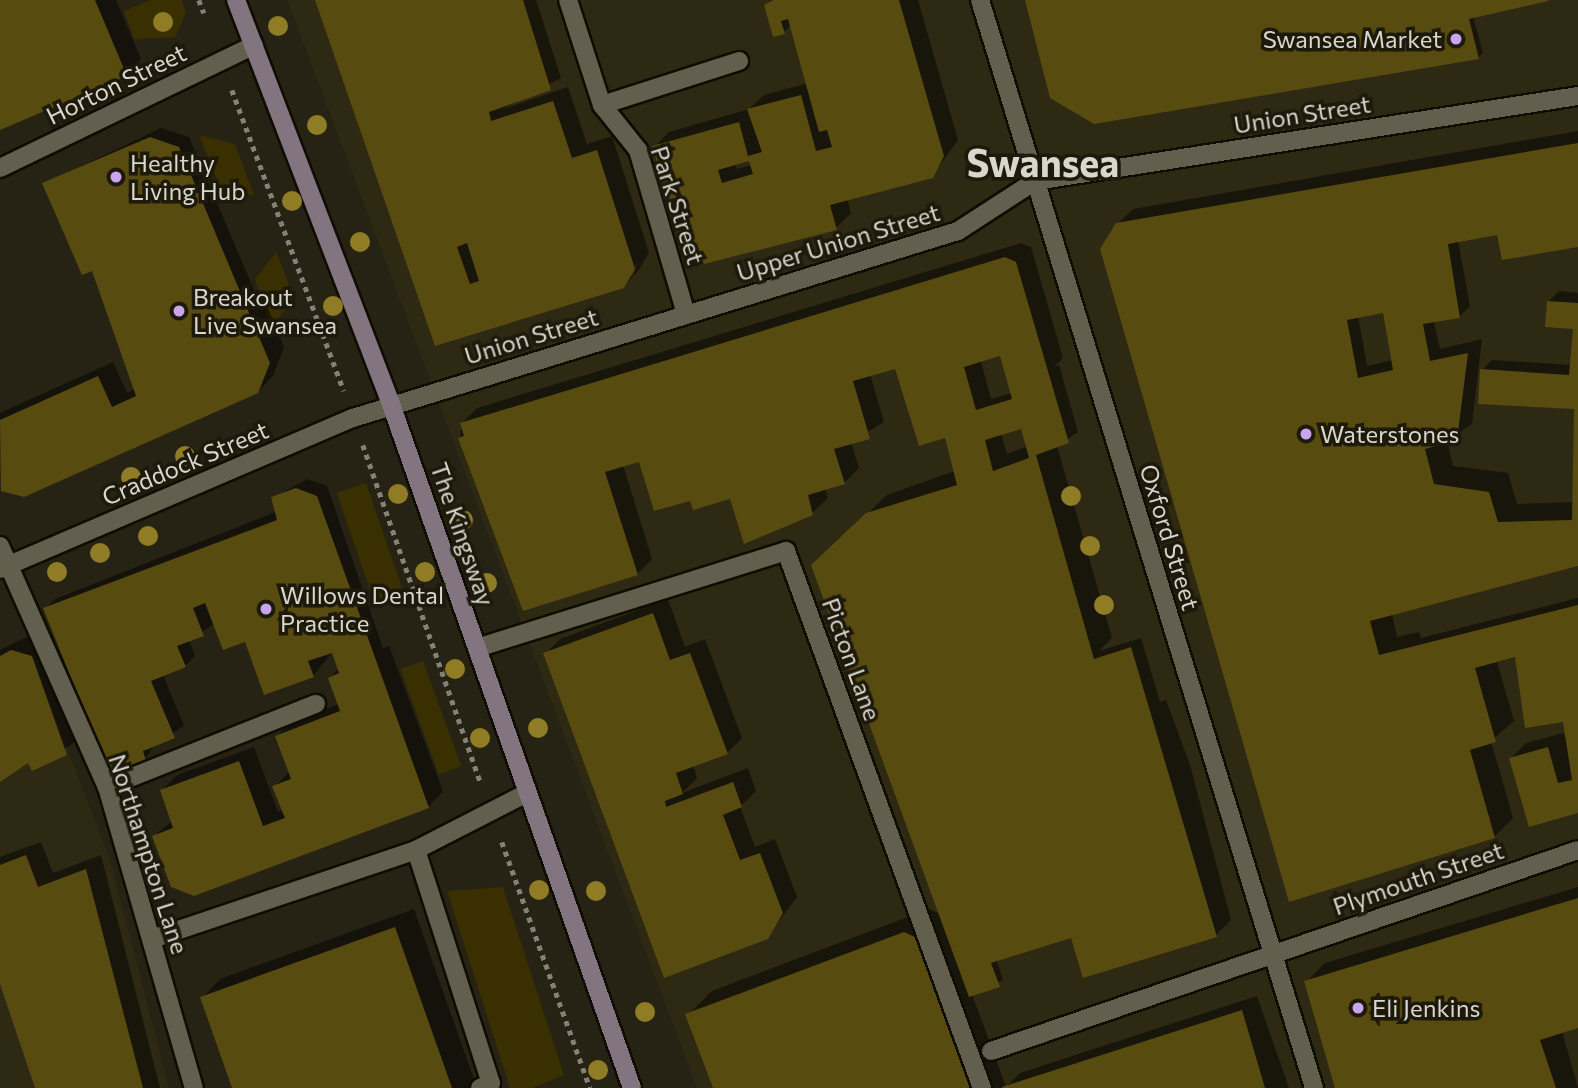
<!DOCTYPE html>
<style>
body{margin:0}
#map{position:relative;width:1578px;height:1088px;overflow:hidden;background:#262314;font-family:Commissioner,sans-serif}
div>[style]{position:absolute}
.built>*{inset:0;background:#2e2913}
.green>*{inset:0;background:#3a2f00;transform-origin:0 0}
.shadow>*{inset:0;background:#0007}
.building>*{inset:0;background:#584b10}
.path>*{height:4.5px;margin-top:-2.25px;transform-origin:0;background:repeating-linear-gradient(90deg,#848175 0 5px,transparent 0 10px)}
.roads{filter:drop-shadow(2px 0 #0f0c02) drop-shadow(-2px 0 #0f0c02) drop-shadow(0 2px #0f0c02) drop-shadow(0 -2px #0f0c02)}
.lane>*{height:18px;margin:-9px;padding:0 9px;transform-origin:9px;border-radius:9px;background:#635f4e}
.street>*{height:18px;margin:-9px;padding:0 9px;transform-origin:9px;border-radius:9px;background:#635f4e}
.secondary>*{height:18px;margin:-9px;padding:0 9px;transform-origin:9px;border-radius:9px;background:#83757f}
.trees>*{width:20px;height:20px;margin:-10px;border-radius:50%;background:#8f7c24}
.dots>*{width:19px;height:19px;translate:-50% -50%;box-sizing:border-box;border:4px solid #1d190b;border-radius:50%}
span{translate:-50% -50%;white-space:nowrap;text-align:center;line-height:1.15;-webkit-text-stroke:7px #1d190b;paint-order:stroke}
.poi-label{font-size:24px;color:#d9d6cd}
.right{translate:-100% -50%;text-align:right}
.left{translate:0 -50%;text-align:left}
.street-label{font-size:24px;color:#d9d6cd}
.town-label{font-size:38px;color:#d9d6cd;font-weight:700}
</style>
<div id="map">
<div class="built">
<i style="clip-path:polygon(287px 0,1578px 0,1578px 1088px,697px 1088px)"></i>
<i style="clip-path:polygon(0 656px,32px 656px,110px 860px,169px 1088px,0 1088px)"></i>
</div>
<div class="green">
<i style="clip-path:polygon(151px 0,182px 0,186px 13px,175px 37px,134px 39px,124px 11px)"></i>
<i style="clip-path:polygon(199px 135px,235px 144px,254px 195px,222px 192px)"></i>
<i style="clip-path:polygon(276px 252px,295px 299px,271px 326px,255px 279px)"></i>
<i style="left:366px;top:483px;width:121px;height:31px;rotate:71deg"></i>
<i style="left:423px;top:661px;width:112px;height:24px;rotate:70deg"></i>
<i style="clip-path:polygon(503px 887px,564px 1075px,533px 1088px,510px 1088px,447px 891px)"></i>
</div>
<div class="shadow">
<i style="clip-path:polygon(0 0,116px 0,141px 59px,126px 74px,0 128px)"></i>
<i style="clip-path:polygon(evenodd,316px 0,536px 0,561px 78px,501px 110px,568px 87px,587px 144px,612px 136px,649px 253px,638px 271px,623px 287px,436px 344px,316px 0,638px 261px,633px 276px,629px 276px,638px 261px)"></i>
<i style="clip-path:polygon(evenodd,771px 0,918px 0,958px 140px,932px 176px,847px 199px,851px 213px,836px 228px,701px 264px,654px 147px,669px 132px,749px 109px,764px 95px,808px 83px,791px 25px,784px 32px,766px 6px,771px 0,750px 159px,752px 165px,737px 169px,735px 164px,750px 159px)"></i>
<i style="clip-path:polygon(1026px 0,1544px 0,1473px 16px,1483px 53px,1478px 57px)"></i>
<i style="clip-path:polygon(evenodd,161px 128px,189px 137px,257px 297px,263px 295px,284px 347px,273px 376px,257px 392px,2px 490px,0 413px,113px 362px,127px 393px,135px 389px,94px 268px,44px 184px,161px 128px,255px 304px,256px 307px,140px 357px,140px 353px,255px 304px)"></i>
<i style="clip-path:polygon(evenodd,1578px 131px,1578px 245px,1498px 233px,1458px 240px,1470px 306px,1460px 316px,1434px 321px,1440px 349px,1482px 339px,1472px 424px,1447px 441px,1453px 466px,1508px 473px,1517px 504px,1574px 502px,1576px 408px,1482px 370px,1492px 360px,1572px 365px,1575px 328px,1548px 302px,1559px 291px,1578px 293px,1578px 563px,1392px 614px,1397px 637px,1419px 632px,1421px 638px,1578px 598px,1578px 811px,1511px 758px,1526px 743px,1563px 733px,1568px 744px,1565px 720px,1516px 657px,1497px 662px,1514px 721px,1491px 741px,1513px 818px,1494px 837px,1290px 900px,1117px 224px,1133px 209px,1578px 131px,1385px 311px,1393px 360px,1367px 366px,1358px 316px,1385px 311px)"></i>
<i style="clip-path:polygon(evenodd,1021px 243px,1031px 247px,1063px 358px,1054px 367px,1059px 365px,1078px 432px,1057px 446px,1112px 638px,1099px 651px,1141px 638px,1160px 702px,1166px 700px,1190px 765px,1231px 920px,1216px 935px,1072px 937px,996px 959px,1003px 980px,972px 994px,1006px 1087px,1020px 1073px,1257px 996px,1289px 1088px,715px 1088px,688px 1015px,712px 991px,929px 909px,942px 915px,832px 547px,887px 495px,955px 471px,946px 436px,896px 367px,870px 374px,884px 422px,851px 442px,859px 468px,844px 483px,825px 488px,828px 498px,812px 513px,732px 497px,691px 499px,640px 460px,623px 465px,652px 559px,637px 574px,460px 439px,462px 423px,477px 408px,1021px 243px,1001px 354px,1012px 393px,991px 399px,981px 362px,1001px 354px,1021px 243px,1022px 427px,1028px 446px,1007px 454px,1001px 433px,1022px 427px)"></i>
<i style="clip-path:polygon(307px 479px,327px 486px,383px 648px,389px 646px,443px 791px,429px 806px,194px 895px,154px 836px,173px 820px,162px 790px,177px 775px,254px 747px,278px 812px,283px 810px,274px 787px,290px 771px,277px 736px,292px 721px,339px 704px,330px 678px,339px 668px,333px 651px,313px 676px,215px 623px,189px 640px,195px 656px,185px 666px,163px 675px,184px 726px,154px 745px,145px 760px,45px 609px,55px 599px,278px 511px,273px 498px)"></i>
<i style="clip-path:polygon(668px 599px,685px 647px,705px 639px,742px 738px,727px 753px,693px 765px,697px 778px,682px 793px,748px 768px,756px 791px,740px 807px,755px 847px,775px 839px,797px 897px,767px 937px,545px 654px,560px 639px)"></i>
<i style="clip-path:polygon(28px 636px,47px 642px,81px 738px,33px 769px,29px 761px,0 777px,0 650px)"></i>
<i style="clip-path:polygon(41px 842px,53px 873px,101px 855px,160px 1088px,37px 1088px,0 979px,0 857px)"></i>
<i style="clip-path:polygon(1578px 887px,1578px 1026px,1562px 1031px,1578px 1088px,1337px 1088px,1306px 982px,1325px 963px)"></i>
<i style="clip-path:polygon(414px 909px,477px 1088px,234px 1088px,202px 998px,220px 979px)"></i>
</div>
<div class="building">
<i style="clip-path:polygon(0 0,95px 0,127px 76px,0 130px)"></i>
<i style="clip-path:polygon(evenodd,315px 0,523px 0,551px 90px,489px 112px,491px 121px,553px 101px,572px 158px,597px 150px,635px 269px,624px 288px,435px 346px,315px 0,467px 243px,479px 281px,470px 284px,457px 247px,467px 243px)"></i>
<i style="clip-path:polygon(evenodd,773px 0,899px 0,944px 156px,933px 178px,830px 205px,837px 230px,700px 265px,686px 260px,652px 146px,739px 122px,748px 156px,762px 152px,747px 109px,801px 95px,816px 151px,832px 147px,827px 130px,819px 132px,788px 19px,781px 21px,785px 34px,773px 37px,764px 5px,773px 0,749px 161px,753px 174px,722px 183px,718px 170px,749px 161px)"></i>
<i style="clip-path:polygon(1025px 0,1548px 0,1548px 1px,1469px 19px,1479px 59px,1094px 124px,1050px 98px)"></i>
<i style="clip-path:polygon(150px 137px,179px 147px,189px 170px,270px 363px,258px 393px,24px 497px,1px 491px,0 420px,98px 376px,112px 407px,136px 396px,92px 271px,82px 275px,42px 183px)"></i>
<i style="clip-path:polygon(evenodd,1578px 143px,1578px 247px,1502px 260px,1497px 235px,1448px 244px,1460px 318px,1423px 324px,1430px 361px,1468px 353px,1457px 440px,1425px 449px,1434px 484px,1489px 492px,1498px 522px,1572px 520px,1574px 409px,1478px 404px,1480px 369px,1569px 375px,1573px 329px,1545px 327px,1547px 301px,1578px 303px,1578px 566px,1370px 621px,1379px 655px,1578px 605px,1578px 813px,1529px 827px,1509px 758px,1548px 747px,1558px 783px,1572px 780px,1563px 722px,1525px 728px,1515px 657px,1475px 668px,1496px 742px,1470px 750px,1495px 838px,1289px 902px,1100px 249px,1116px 223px,1578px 143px,1383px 313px,1393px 370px,1358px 378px,1347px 320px,1383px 313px)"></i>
<i style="clip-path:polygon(evenodd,1005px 257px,1016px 262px,1069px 443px,1036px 455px,1094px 659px,1131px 647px,1217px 937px,1083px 978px,1071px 938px,991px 963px,1000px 987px,969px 997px,811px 565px,866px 513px,957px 485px,945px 438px,919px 446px,895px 369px,853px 381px,870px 439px,834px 449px,845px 484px,808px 495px,813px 515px,744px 544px,730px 499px,693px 510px,690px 501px,654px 511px,639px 462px,605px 472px,638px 575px,523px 611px,458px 438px,464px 436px,460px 423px,1005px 257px,1000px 356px,1012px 399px,976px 410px,964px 367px,1000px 356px,1005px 257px,1021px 429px,1029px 458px,993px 471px,985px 440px,1021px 429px)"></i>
<i style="clip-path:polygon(296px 488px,317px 496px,429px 808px,194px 896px,171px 887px,152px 836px,173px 828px,160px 790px,239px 761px,263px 826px,285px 818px,272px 786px,291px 779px,275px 736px,340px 711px,328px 678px,339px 673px,332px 653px,308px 661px,314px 677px,264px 695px,245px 642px,223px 650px,205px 603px,193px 608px,204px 636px,177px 646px,186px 667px,151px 681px,175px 738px,143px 751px,146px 761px,110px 775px,43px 608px,277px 520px,271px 497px)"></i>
<i style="clip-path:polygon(653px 613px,670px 660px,690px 653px,728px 754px,676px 773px,683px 794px,665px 801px,666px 807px,733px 782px,742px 807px,723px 815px,740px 860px,760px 853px,783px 913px,768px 939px,664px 978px,543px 653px)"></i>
<i style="clip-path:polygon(11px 650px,32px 656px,67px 755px,32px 771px,28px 763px,0 782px,0 656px)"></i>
<i style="clip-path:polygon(26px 855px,38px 887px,86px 869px,143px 1088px,35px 1088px,0 984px,0 865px)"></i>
<i style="clip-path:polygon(1578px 898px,1578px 1028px,1540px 1040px,1556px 1088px,1335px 1088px,1304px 981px)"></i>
<i style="clip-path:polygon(395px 927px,452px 1088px,232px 1088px,200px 997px)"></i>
<i style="clip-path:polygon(904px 932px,919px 939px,974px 1088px,713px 1088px,685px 1014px)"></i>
<i style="clip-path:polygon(1242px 1010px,1265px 1088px,1002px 1088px,1002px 1087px)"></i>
</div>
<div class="path">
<i style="left:199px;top:0;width:14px;rotate:69deg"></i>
<i style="left:232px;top:90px;width:321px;rotate:69.6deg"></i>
<i style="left:363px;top:445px;width:359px;rotate:70.8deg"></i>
<i style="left:502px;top:842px;width:261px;rotate:70.3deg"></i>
</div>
<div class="roads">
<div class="lane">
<i style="left:602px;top:105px;width:144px;rotate:-17.8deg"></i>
<i style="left:8px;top:564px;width:244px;rotate:66.1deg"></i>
<i style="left:107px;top:787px;width:313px;rotate:73.9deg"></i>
<i style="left:477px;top:648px;width:324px;rotate:-17.4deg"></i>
<i style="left:786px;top:551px;width:572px;rotate:69.95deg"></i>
<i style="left:107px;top:787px;width:225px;rotate:-21.7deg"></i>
<i style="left:416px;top:850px;width:245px;rotate:72.2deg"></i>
<i style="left:491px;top:1083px;width:12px;rotate:156deg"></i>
<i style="left:152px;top:939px;width:279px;rotate:-18.6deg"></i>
<i style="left:416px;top:850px;width:125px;rotate:-27.2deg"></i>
</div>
<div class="street">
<i style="left:568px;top:0;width:110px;rotate:72.1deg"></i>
<i style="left:602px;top:105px;width:58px;rotate:51.3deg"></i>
<i style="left:638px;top:150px;width:171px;rotate:73.7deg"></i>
<i style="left:980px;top:0;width:1138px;rotate:72.93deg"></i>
<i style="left:0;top:168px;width:282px;rotate:-25.8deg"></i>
<i style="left:0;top:546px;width:20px;rotate:66deg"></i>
<i style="left:0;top:569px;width:384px;rotate:-23.2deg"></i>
<i style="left:353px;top:418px;width:633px;rotate:-17.18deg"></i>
<i style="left:958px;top:231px;width:92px;rotate:-33deg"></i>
<i style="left:1035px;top:181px;width:550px;rotate:-8.9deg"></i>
<i style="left:991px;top:1051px;width:620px;rotate:-18.9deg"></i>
</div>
<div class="secondary">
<i style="left:236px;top:0;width:436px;rotate:69deg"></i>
<i style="left:392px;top:407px;width:722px;rotate:70.59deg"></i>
</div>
</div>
<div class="trees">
<i style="left:163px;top:22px"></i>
<i style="left:278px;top:26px"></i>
<i style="left:317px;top:125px"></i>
<i style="left:292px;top:201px"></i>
<i style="left:360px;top:242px"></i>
<i style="left:333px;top:306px"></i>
<i style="left:185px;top:456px"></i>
<i style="left:131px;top:477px"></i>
<i style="left:398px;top:494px"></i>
<i style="left:1071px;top:496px"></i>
<i style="left:463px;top:520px"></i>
<i style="left:148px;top:536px"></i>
<i style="left:1090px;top:546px"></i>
<i style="left:100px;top:553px"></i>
<i style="left:57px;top:572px"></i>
<i style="left:425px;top:572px"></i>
<i style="left:487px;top:583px"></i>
<i style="left:1104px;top:605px"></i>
<i style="left:455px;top:669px"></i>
<i style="left:538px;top:728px"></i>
<i style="left:480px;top:738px"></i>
<i style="left:539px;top:890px"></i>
<i style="left:596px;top:891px"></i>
<i style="left:645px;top:1012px"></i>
<i style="left:598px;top:1070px"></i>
</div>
<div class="dots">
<i style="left:1456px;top:39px;background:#c9a5ee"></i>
<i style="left:116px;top:177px;background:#c9a5ee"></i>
<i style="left:179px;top:311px;background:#c9a5ee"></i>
<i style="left:1306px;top:434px;background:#c9a5ee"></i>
<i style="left:266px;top:609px;background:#c9a5ee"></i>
<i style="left:1358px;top:1008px;background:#c9a5ee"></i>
</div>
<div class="poi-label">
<span class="right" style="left:1442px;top:39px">Swansea Market</span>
<span class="left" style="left:130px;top:177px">Healthy<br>Living Hub</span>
<span class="left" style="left:193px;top:311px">Breakout<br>Live Swansea</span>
<span class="left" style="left:1320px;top:434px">Waterstones</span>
<span class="left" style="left:280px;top:609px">Willows Dental<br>Practice</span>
<span class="left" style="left:1372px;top:1008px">Eli Jenkins</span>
</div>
<div class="street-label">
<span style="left:116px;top:84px;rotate:-26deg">Horton Street</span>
<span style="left:1302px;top:114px;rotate:-9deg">Union Street</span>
<span style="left:678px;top:205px;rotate:72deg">Park Street</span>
<span style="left:838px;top:242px;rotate:-17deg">Upper Union Street</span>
<span style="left:531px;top:336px;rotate:-17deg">Union Street</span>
<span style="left:185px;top:463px;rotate:-23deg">Craddock Street</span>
<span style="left:463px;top:534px;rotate:71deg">The Kingsway</span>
<span style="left:1170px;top:537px;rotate:73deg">Oxford Street</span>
<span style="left:852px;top:659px;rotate:70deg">Picton Lane</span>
<span style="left:149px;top:854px;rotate:72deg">Northampton Lane</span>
<span style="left:1418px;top:878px;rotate:-19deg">Plymouth Street</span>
</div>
<div class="town-label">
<span style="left:1043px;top:162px">Swansea</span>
</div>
</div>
